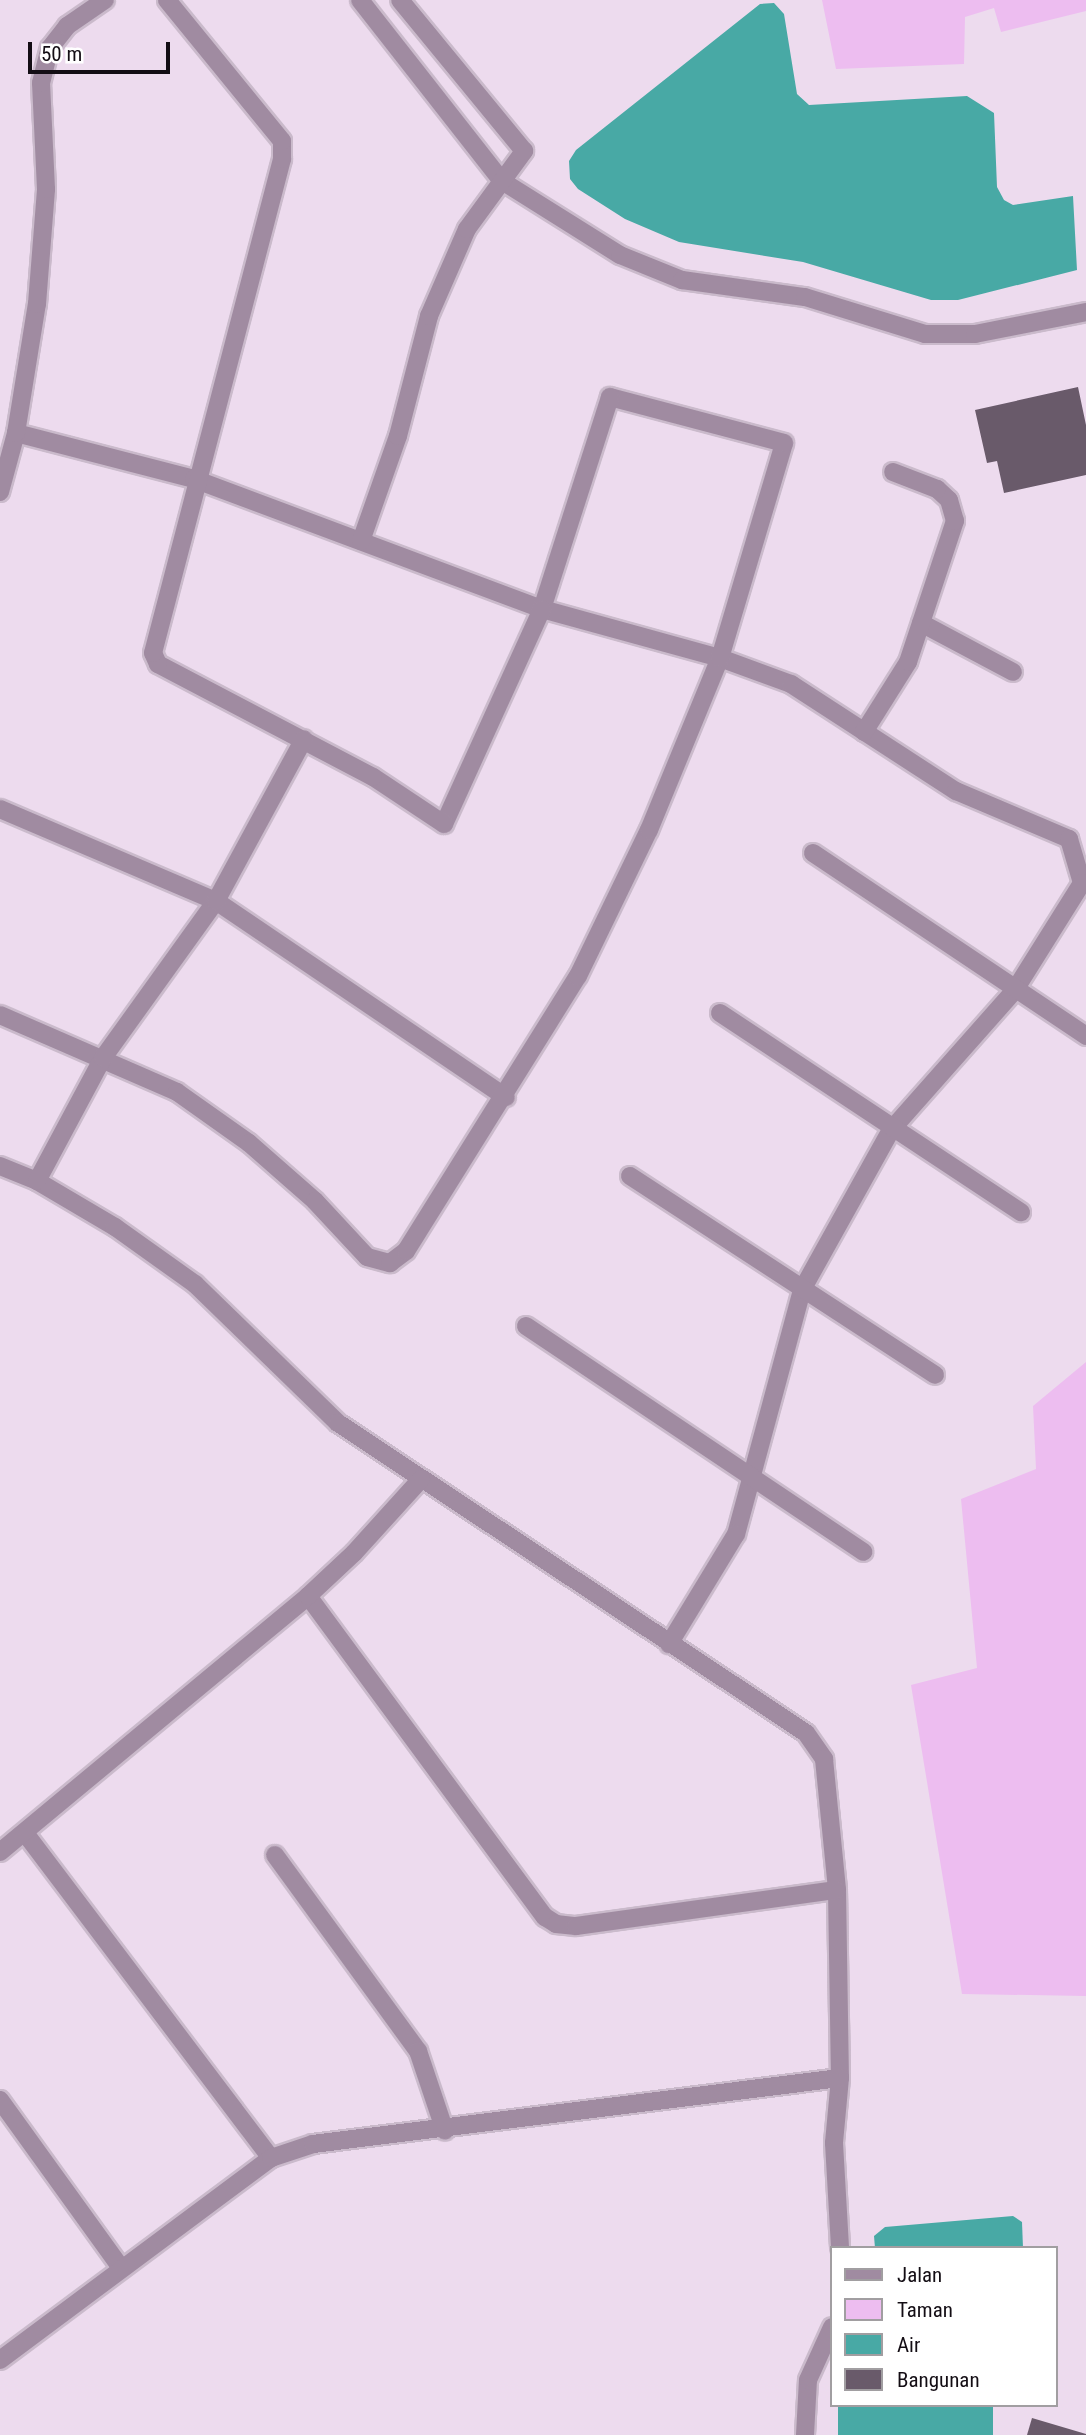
<!DOCTYPE html>
<style>
body{margin:0}
#map{position:relative;width:1086px;height:2435px;overflow:hidden;background:#eddbee;font-family:"Roboto Condensed",sans-serif}
div>[style]{position:absolute}
.green>*{inset:0;background:#edbdf0}
.water>*{inset:0;background:#48a9a5;transform-origin:0 0}
.building>*{inset:0;background:#695a6a}
.roads{filter:drop-shadow(2px 0 #cabacb) drop-shadow(-2px 0 #cabacb) drop-shadow(0 2px #cabacb) drop-shadow(0 -2px #cabacb)}
.minor>*{height:18px;margin:-9px;padding:0 9px;transform-origin:9px;border-radius:9px;background:#a08ba1}
span{translate:-50% -50%;white-space:nowrap;text-align:center;line-height:1.15;-webkit-text-stroke:7px #fff;paint-order:stroke}
.legend{position:absolute;left:830px;top:2246px;width:228px;height:161px;box-sizing:border-box;background:#fff;border:2px solid #a19ea1;margin:0;padding:9px 12px;list-style:none;font-size:21px;color:#130d14}
.legend li{display:flex;align-items:center;gap:14px;height:35px}
.legend b{width:35px;border:2px solid #a19ea1}
.scale{position:absolute;left:28px;top:42px;width:142px;height:32px;box-sizing:border-box;border:4px solid #130d14;border-top:0;padding-left:9px;font-size:21px;line-height:24px;white-space:nowrap;color:#130d14;-webkit-text-stroke:5px #fff;paint-order:stroke}
</style>
<div id="map">
<div class="green">
<i style="clip-path:polygon(822px 0,1086px 0,1086px 11px,1001px 32px,994px 8px,965px 17px,964px 64px,836px 69px)"></i>
<i style="clip-path:polygon(1086px 1362px,1086px 1996px,962px 1994px,911px 1685px,977px 1668px,961px 1499px,1036px 1469px,1033px 1406px)"></i>
</div>
<div class="water">
<i style="clip-path:polygon(774px 3px,784px 14px,797px 94px,809px 105px,967px 96px,994px 113px,997px 187px,1004px 200px,1013px 205px,1073px 196px,1077px 270px,958px 300px,931px 300px,803px 262px,679px 242px,625px 219px,578px 189px,570px 179px,569px 161px,576px 150px,760px 4px)"></i>
<i style="clip-path:polygon(1013px 2216px,1022px 2222px,1023px 2248px,875px 2248px,874px 2236px,885px 2227px)"></i>
<i style="left:838px;top:2405px;width:155px;height:30px"></i>
</div>
<div class="building">
<i style="clip-path:polygon(1078px 387px,1086px 425px,1086px 475px,1004px 493px,997px 461px,987px 463px,975px 410px)"></i>
<i style="clip-path:polygon(1032px 2418px,1086px 2434px,1086px 2435px,1027px 2435px)"></i>
</div>
<div class="roads">
<div class="minor">
<i style="left:360px;top:0;width:230px;rotate:51.9deg"></i>
<i style="left:502px;top:181px;width:139px;rotate:32.1deg"></i>
<i style="left:620px;top:255px;width:67px;rotate:22deg"></i>
<i style="left:682px;top:280px;width:124px;rotate:7.9deg"></i>
<i style="left:805px;top:297px;width:126px;rotate:17.1deg"></i>
<i style="left:925px;top:334px;width:50px"></i>
<i style="left:975px;top:334px;width:113px;rotate:-11.2deg"></i>
<i style="left:16px;top:433px;width:184px;rotate:14.5deg"></i>
<i style="left:194px;top:479px;width:371px;rotate:20.5deg"></i>
<i style="left:542px;top:609px;width:185px;rotate:15.4deg"></i>
<i style="left:720px;top:658px;width:76px;rotate:20.1deg"></i>
<i style="left:791px;top:684px;width:197px;rotate:33deg"></i>
<i style="left:956px;top:791px;width:123px;rotate:23deg"></i>
<i style="left:1069px;top:839px;width:46px;rotate:73.5deg"></i>
<i style="left:1082px;top:883px;width:126px;rotate:122.1deg"></i>
<i style="left:1015px;top:990px;width:187px;rotate:131.5deg"></i>
<i style="left:891px;top:1130px;width:183px;rotate:119.1deg"></i>
<i style="left:802px;top:1290px;width:253px;rotate:105.1deg"></i>
<i style="left:736px;top:1534px;width:129px;rotate:121.3deg"></i>
<i style="left:0;top:492px;width:61px;rotate:-74.8deg"></i>
<i style="left:16px;top:433px;width:131px;rotate:-80.8deg"></i>
<i style="left:37px;top:304px;width:115px;rotate:-85.5deg"></i>
<i style="left:46px;top:189px;width:106px;rotate:-92.7deg"></i>
<i style="left:41px;top:83px;width:36px;rotate:-76deg"></i>
<i style="left:50px;top:48px;width:28px;rotate:-52deg"></i>
<i style="left:67px;top:26px;width:46px;rotate:-34.4deg"></i>
<i style="left:361px;top:541px;width:111px;rotate:-70.6deg"></i>
<i style="left:398px;top:436px;width:124px;rotate:-75.5deg"></i>
<i style="left:429px;top:316px;width:95px;rotate:-66.4deg"></i>
<i style="left:467px;top:229px;width:97px;rotate:-53.8deg"></i>
<i style="left:524px;top:151px;width:195px;rotate:-129.4deg"></i>
<i style="left:921px;top:623px;width:104px;rotate:28deg"></i>
<i style="left:864px;top:732px;width:83px;rotate:-57.8deg"></i>
<i style="left:908px;top:662px;width:149px;rotate:-71.6deg"></i>
<i style="left:955px;top:521px;width:22px;rotate:-106deg"></i>
<i style="left:949px;top:500px;width:16px;rotate:-137deg"></i>
<i style="left:937px;top:489px;width:47px;rotate:-158.9deg"></i>
<i style="left:0;top:809px;width:235px;rotate:23.1deg"></i>
<i style="left:216px;top:901px;width:350px;rotate:34.1deg"></i>
<i style="left:813px;top:853px;width:329px;rotate:33.8deg"></i>
<i style="left:720px;top:1013px;width:361px;rotate:33.5deg"></i>
<i style="left:0;top:1015px;width:193px;rotate:23.5deg"></i>
<i style="left:177px;top:1092px;width:88px;rotate:35.3deg"></i>
<i style="left:249px;top:1143px;width:88px;rotate:41.3deg"></i>
<i style="left:315px;top:1201px;width:76px;rotate:47.1deg"></i>
<i style="left:367px;top:1257px;width:24px;rotate:15deg"></i>
<i style="left:390px;top:1263px;width:20px;rotate:-37deg"></i>
<i style="left:406px;top:1251px;width:324px;rotate:-58deg"></i>
<i style="left:578px;top:976px;width:162px;rotate:-64.1deg"></i>
<i style="left:649px;top:830px;width:186px;rotate:-67.6deg"></i>
<i style="left:720px;top:658px;width:224px;rotate:-73.4deg"></i>
<i style="left:784px;top:443px;width:180px;rotate:-165.2deg"></i>
<i style="left:610px;top:397px;width:223px;rotate:107.8deg"></i>
<i style="left:542px;top:609px;width:236px;rotate:114.5deg"></i>
<i style="left:444px;top:824px;width:85px;rotate:-146.5deg"></i>
<i style="left:373px;top:777px;width:243px;rotate:-152.3deg"></i>
<i style="left:158px;top:664px;width:12px;rotate:-114deg"></i>
<i style="left:153px;top:653px;width:511px;rotate:-75.36deg"></i>
<i style="left:282px;top:159px;width:18px;rotate:-90deg"></i>
<i style="left:282px;top:141px;width:182px;rotate:-129.2deg"></i>
<i style="left:0;top:1166px;width:40px;rotate:22deg"></i>
<i style="left:37px;top:1181px;width:91px;rotate:30.5deg"></i>
<i style="left:115px;top:1227px;width:98px;rotate:35.5deg"></i>
<i style="left:195px;top:1284px;width:199px;rotate:44.2deg"></i>
<i style="left:338px;top:1423px;width:561px;rotate:33.52deg"></i>
<i style="left:806px;top:1733px;width:32px;rotate:55deg"></i>
<i style="left:824px;top:1759px;width:132px;rotate:84.3deg"></i>
<i style="left:837px;top:1890px;width:188px;rotate:89.1deg"></i>
<i style="left:840px;top:2078px;width:65px;rotate:95.3deg"></i>
<i style="left:834px;top:2143px;width:105px;rotate:86.7deg"></i>
<i style="left:630px;top:1176px;width:364px;rotate:33.1deg"></i>
<i style="left:37px;top:1181px;width:140px;rotate:-61.8deg"></i>
<i style="left:103px;top:1058px;width:193px;rotate:-54.3deg"></i>
<i style="left:216px;top:901px;width:184px;rotate:-61.5deg"></i>
<i style="left:526px;top:1326px;width:406px;rotate:33.8deg"></i>
<i style="left:308px;top:1596px;width:399px;rotate:53.6deg"></i>
<i style="left:545px;top:1917px;width:13px;rotate:32deg"></i>
<i style="left:556px;top:1924px;width:20px;rotate:6deg"></i>
<i style="left:576px;top:1926px;width:263px;rotate:-7.9deg"></i>
<i style="left:25px;top:1833px;width:408px;rotate:52.9deg"></i>
<i style="left:0;top:1852px;width:400px;rotate:-39.7deg"></i>
<i style="left:308px;top:1596px;width:63px;rotate:-43.1deg"></i>
<i style="left:354px;top:1553px;width:100px;rotate:-47.8deg"></i>
<i style="left:275px;top:1855px;width:243px;rotate:53.9deg"></i>
<i style="left:418px;top:2051px;width:84px;rotate:71.4deg"></i>
<i style="left:0;top:2100px;width:207px;rotate:54.2deg"></i>
<i style="left:0;top:2360px;width:338px;rotate:-36.7deg"></i>
<i style="left:271px;top:2158px;width:44px;rotate:-18.4deg"></i>
<i style="left:313px;top:2144px;width:531px;rotate:-7.14deg"></i>
<i style="left:805px;top:2435px;width:55px;rotate:-86.9deg"></i>
<i style="left:808px;top:2380px;width:58px;rotate:-65.6deg"></i>
</div>
</div>
<ul class="legend">
<li><b style="height:9px;background:#a08ba1"></b>Jalan</li>
<li><b style="height:19px;background:#edbdf0"></b>Taman</li>
<li><b style="height:19px;background:#48a9a5"></b>Air</li>
<li><b style="height:19px;background:#695a6a"></b>Bangunan</li>
</ul>
<div class="scale">50 m</div>
</div>
